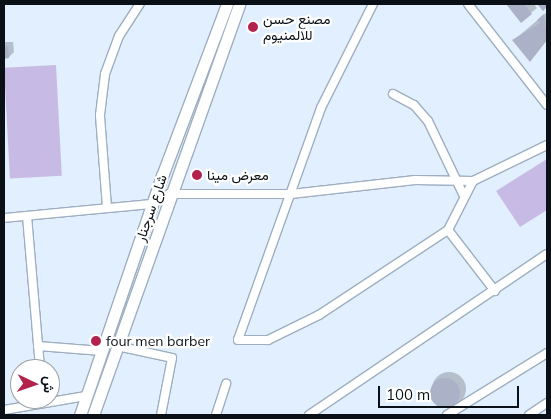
<!DOCTYPE html>
<meta charset="utf-8">
<style>
body{margin:0}
#map{position:relative;width:551px;height:419px;overflow:hidden;background:#e1effe;font-family:Mulish,Vazirmatn,sans-serif}
div>[style]{position:absolute}
.green>*{inset:0;background:#c7bbe5;transform-origin:0 0}
.shadow>*{inset:0;background:#0003}
.round{border-radius:50%}
.building>*{inset:0;background:#abb2c7}
.roads{filter:drop-shadow(1px 0 #9eaec0) drop-shadow(-1px 0 #9eaec0) drop-shadow(0 1px #9eaec0) drop-shadow(0 -1px #9eaec0)}
.street>*{height:8px;margin:-4px;padding:0 4px;transform-origin:4px;border-radius:4px;background:#fff}
.secondary>*{height:11px;margin:-5.5px;padding:0 5.5px;transform-origin:5.5px;border-radius:5.5px;background:#fff}
.dots>*{width:14px;height:14px;translate:-50% -50%;box-sizing:border-box;border:2px solid #fff;border-radius:50%}
span{translate:-50% -50%;white-space:nowrap;text-align:center;line-height:1.15;-webkit-text-stroke:4.5px #fff;paint-order:stroke}
.poi-label{font-size:14px;color:#0a1016}
.left{translate:0 -50%;text-align:left}
.street-label{font-size:14px;color:#0a1016}
.frame{position:absolute;inset:0;border:5px solid #0a1016;pointer-events:none}
.north{position:absolute;left:10px;top:359px;width:50px;height:50px;box-sizing:border-box;background:#fff;border:1px solid #9d9fa2;border-radius:50%;rotate:93deg;font-size:14px;font-weight:700;line-height:20px;text-align:center;color:#0a1016}
.north::after{content:'';display:block;margin:auto;width:18px;height:22px;background:#b3224c;clip-path:polygon(50% 0,100% 100%,50% 72%,0 100%)}
.scale{position:absolute;left:378px;top:386px;width:141px;height:22px;box-sizing:border-box;border:2px solid #0a1016;border-top:0;padding-left:6px;font-size:15px;line-height:18px;white-space:nowrap;color:#0a1016;-webkit-text-stroke:4px #fff;paint-order:stroke}
</style>
<div id="map">
<div class="green">
<i style="left:56px;top:65px;width:111px;height:52px;rotate:87deg"></i>
<i style="clip-path:polygon(547px 159px,547px 210px,520px 227px,496px 191px)"></i>
</div>
<div class="shadow">
<i style="clip-path:polygon(507px 4px,534px 4px,537px 8px,521px 21px)"></i>
<i style="clip-path:polygon(547px 12px,547px 40px,535px 55px,514px 40px)"></i>
<i style="clip-path:polygon(4px 42px,13px 42px,14px 52px,9px 57px,4px 58px)"></i>
<i class="round" style="left:432px;top:372px;width:34px;height:34px"></i>
</div>
<div class="building">
<i style="clip-path:polygon(506px 4px,524px 4px,532px 14px,521px 23px)"></i>
<i style="clip-path:polygon(537px 4px,547px 4px,547px 7px,543px 11px)"></i>
<i style="clip-path:polygon(544px 14px,547px 40px,530px 62px,512px 40px,540px 23px,537px 20px)"></i>
<i style="clip-path:polygon(8px 46px,9px 58px,4px 59px,4px 47px)"></i>
<i class="round" style="left:430px;top:378px;width:30px;height:30px"></i>
</div>
<div class="roads">
<div class="street">
<i style="left:373px;top:4px;width:116px;rotate:116.6deg"></i>
<i style="left:321px;top:108px;width:246px;rotate:109.7deg"></i>
<i style="left:238px;top:340px;width:30px"></i>
<i style="left:268px;top:340px;width:57px;rotate:-26.1deg"></i>
<i style="left:319px;top:315px;width:154px;rotate:-33.4deg"></i>
<i style="left:448px;top:230px;width:55px;rotate:-63deg"></i>
<i style="left:473px;top:181px;width:82px;rotate:-25.9deg"></i>
<i style="left:468px;top:4px;width:128px;rotate:52deg"></i>
<i style="left:393px;top:94px;width:24px;rotate:28deg"></i>
<i style="left:414px;top:105px;width:21px;rotate:49deg"></i>
<i style="left:428px;top:121px;width:81px;rotate:64.4deg"></i>
<i style="left:169px;top:194px;width:122px"></i>
<i style="left:291px;top:194px;width:125px;rotate:-6.4deg"></i>
<i style="left:415px;top:180px;width:58px;rotate:1deg"></i>
<i style="left:107px;top:207px;width:92px;rotate:-94.4deg"></i>
<i style="left:100px;top:115px;width:41px;rotate:-83deg"></i>
<i style="left:105px;top:74px;width:40px;rotate:-69.8deg"></i>
<i style="left:119px;top:36px;width:38px;rotate:-57deg"></i>
<i style="left:27px;top:216px;width:154px;rotate:85.1deg"></i>
<i style="left:4px;top:218px;width:149px;rotate:-5.4deg"></i>
<i style="left:448px;top:230px;width:77px;rotate:52.4deg"></i>
<i style="left:38px;top:346px;width:64px;rotate:4.5deg"></i>
<i style="left:117px;top:346px;width:56px;rotate:12.3deg"></i>
<i style="left:172px;top:358px;width:58px;rotate:100.9deg"></i>
<i style="left:4px;top:410px;width:83px;rotate:-9.7deg"></i>
<i style="left:216px;top:415px;width:33px;rotate:-72deg"></i>
<i style="left:309px;top:415px;width:287px;rotate:-34.1deg"></i>
<i style="left:447px;top:415px;width:118px;rotate:-31.8deg"></i>
<i style="left:529px;top:415px;width:22px;rotate:-34deg"></i>
</div>
<div class="secondary">
<i style="left:80px;top:415px;width:253px;rotate:-71.1deg"></i>
<i style="left:162px;top:176px;width:184px;rotate:-69.3deg"></i>
<i style="left:93px;top:415px;width:436px;rotate:-70.4deg"></i>
</div>
</div>
<div class="dots">
<i style="left:253px;top:27px;background:#b3224c"></i>
<i style="left:197px;top:175px;background:#b3224c"></i>
<i style="left:96px;top:341px;background:#b3224c"></i>
</div>
<div class="poi-label">
<span class="left" style="left:263px;top:27px">مصنع حسن<br>للالمنيوم</span>
<span class="left" style="left:207px;top:175px">معرض مينا</span>
<span class="left" style="left:106px;top:341px">four men barber</span>
</div>
<div class="street-label">
<span style="left:151px;top:208px;rotate:-71deg">شارع سرجنار</span>
</div>
<div class="frame"></div>
<div class="north">ش</div>
<div class="scale">100 m</div>
</div>
